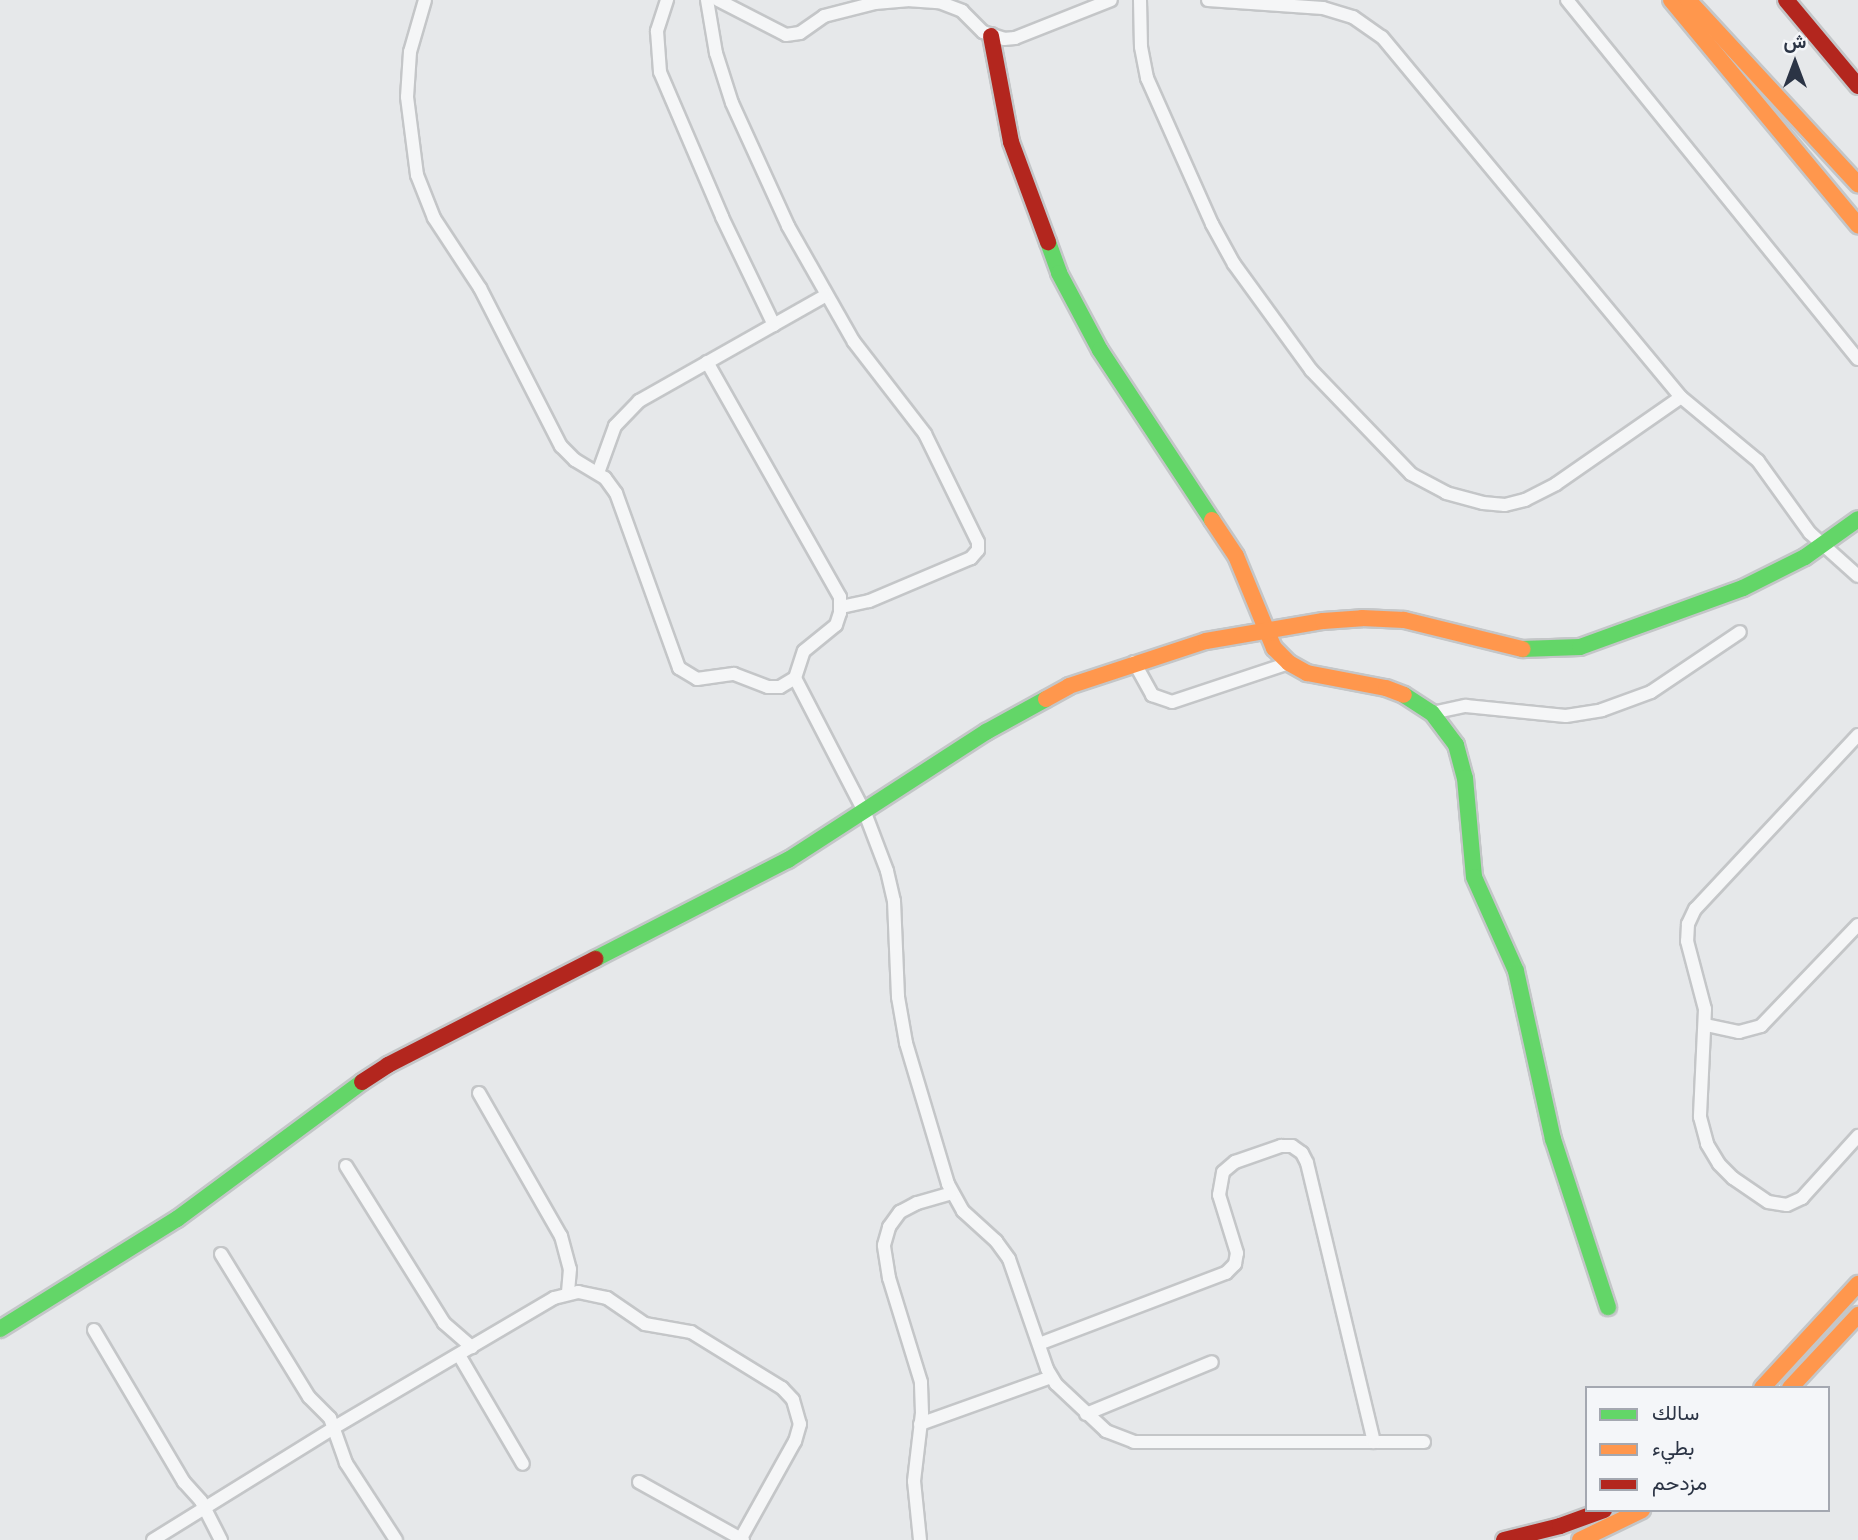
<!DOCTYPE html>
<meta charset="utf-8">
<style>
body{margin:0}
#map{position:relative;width:1858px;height:1540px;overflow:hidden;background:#e6e8ea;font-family:"Fira Sans Condensed",Vazirmatn,sans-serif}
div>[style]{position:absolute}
.roads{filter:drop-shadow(2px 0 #c4c6c8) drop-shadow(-2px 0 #c4c6c8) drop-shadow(0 2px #c4c6c8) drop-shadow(0 -2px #c4c6c8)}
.street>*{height:12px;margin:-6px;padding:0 6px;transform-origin:6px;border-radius:6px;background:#f5f6f7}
.fast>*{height:16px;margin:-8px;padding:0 8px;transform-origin:8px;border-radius:8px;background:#63d668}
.slow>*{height:16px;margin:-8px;padding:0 8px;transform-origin:8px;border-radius:8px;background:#ff974d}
.jam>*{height:16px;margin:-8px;padding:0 8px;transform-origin:8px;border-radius:8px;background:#b3261e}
span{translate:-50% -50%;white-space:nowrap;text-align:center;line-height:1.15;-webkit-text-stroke:6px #f4f6f9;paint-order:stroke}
.legend{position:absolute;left:1585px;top:1386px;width:245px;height:126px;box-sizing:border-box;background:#f4f6f9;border:2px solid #a4a8b1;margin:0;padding:9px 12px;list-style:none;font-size:21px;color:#2b3445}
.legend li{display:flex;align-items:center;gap:14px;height:35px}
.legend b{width:35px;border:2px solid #a4a8b1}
.north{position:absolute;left:1760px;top:28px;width:70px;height:70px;-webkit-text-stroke:5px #f4f6f9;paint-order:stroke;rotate:0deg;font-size:19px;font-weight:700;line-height:28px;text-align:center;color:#2b3445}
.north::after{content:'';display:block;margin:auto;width:24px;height:32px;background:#2b3445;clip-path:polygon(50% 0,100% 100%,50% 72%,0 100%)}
</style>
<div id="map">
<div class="roads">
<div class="street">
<i style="left:425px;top:0;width:54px;rotate:106.1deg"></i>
<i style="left:410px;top:52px;width:45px;rotate:93.8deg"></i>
<i style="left:407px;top:97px;width:79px;rotate:82.7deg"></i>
<i style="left:417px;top:175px;width:46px;rotate:68.4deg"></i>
<i style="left:434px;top:218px;width:84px;rotate:56.7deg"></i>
<i style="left:480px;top:288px;width:178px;rotate:62.9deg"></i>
<i style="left:561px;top:446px;width:20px;rotate:45deg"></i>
<i style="left:575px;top:460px;width:35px;rotate:31deg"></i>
<i style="left:605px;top:478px;width:19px;rotate:54deg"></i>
<i style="left:616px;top:493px;width:186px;rotate:70.2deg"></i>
<i style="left:679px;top:668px;width:21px;rotate:31deg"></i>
<i style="left:697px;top:679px;width:37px;rotate:-8deg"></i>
<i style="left:734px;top:674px;width:36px;rotate:21deg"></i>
<i style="left:768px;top:687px;width:12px"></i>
<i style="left:780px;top:687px;width:17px;rotate:-31deg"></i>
<i style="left:795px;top:678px;width:28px;rotate:-72deg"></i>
<i style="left:804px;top:651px;width:41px;rotate:-39.1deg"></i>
<i style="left:836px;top:625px;width:13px;rotate:-72deg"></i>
<i style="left:840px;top:613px;width:16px;rotate:-90deg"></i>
<i style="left:840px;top:597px;width:270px;rotate:-119.5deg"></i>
<i style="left:667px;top:0;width:33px;rotate:108deg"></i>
<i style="left:657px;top:31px;width:41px;rotate:85.8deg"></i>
<i style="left:660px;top:72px;width:158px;rotate:66.8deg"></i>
<i style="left:722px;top:217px;width:120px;rotate:64.3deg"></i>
<i style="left:707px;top:0;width:54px;rotate:80.4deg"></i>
<i style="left:716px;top:53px;width:52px;rotate:72.3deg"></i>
<i style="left:732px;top:103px;width:135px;rotate:65.5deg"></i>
<i style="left:788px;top:226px;width:133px;rotate:60.4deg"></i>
<i style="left:854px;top:342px;width:116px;rotate:52.3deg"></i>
<i style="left:925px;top:434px;width:120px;rotate:63.9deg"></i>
<i style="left:978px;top:542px;width:8px;rotate:90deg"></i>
<i style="left:978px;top:550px;width:11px;rotate:131deg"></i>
<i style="left:971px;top:558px;width:111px;rotate:157.1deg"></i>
<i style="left:869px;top:601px;width:29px;rotate:168deg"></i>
<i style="left:718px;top:0;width:76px;rotate:27.2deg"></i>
<i style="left:786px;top:35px;width:14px;rotate:-8deg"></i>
<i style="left:800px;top:33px;width:29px;rotate:-35deg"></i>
<i style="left:824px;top:16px;width:53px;rotate:-14.3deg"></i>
<i style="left:875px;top:3px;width:32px;rotate:-5deg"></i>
<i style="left:907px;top:0;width:32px;rotate:4deg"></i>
<i style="left:939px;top:2px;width:25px;rotate:21deg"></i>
<i style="left:962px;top:11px;width:30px;rotate:45deg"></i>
<i style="left:983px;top:32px;width:22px;rotate:18deg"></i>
<i style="left:1004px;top:39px;width:11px;rotate:-5deg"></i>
<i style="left:1015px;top:38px;width:103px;rotate:-21.6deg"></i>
<i style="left:1140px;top:0;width:47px;rotate:88.8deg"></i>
<i style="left:1141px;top:47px;width:32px;rotate:79deg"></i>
<i style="left:1147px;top:78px;width:160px;rotate:66deg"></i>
<i style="left:1212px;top:224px;width:46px;rotate:61.2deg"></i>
<i style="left:1234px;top:264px;width:131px;rotate:54deg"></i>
<i style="left:1311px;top:370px;width:144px;rotate:46.1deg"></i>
<i style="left:1411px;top:474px;width:40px;rotate:28deg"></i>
<i style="left:1446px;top:493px;width:38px;rotate:15deg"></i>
<i style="left:1483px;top:503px;width:22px;rotate:5deg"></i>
<i style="left:1505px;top:505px;width:21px;rotate:-14deg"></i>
<i style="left:1525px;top:500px;width:35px;rotate:-27deg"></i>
<i style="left:1556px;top:484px;width:152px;rotate:-34.8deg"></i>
<i style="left:1208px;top:0;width:115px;rotate:4deg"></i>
<i style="left:1323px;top:8px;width:31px;rotate:17deg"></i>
<i style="left:1353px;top:17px;width:35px;rotate:35deg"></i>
<i style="left:1382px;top:37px;width:468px;rotate:50.3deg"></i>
<i style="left:1681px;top:397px;width:100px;rotate:39.7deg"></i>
<i style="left:1758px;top:461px;width:89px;rotate:54.2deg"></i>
<i style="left:1810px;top:533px;width:64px;rotate:41.9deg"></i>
<i style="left:1567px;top:0;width:462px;rotate:51deg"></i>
<i style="left:598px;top:473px;width:50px;rotate:-70.1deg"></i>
<i style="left:615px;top:426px;width:35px;rotate:-46deg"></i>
<i style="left:639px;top:401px;width:215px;rotate:-29.5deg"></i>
<i style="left:1134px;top:662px;width:38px;rotate:61deg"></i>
<i style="left:1152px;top:695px;width:21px;rotate:19deg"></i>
<i style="left:1172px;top:702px;width:123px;rotate:-18.4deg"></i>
<i style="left:795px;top:678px;width:152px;rotate:62.6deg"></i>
<i style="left:865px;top:813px;width:62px;rotate:69.2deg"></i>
<i style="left:887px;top:871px;width:31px;rotate:77deg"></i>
<i style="left:894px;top:901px;width:96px;rotate:87.6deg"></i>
<i style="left:898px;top:997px;width:47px;rotate:80.1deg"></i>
<i style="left:906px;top:1043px;width:147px;rotate:73.4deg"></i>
<i style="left:948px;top:1184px;width:31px;rotate:61deg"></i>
<i style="left:963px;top:1211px;width:45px;rotate:42.3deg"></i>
<i style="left:996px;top:1241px;width:22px;rotate:54deg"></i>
<i style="left:1009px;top:1259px;width:116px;rotate:70.9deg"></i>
<i style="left:1047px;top:1369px;width:17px;rotate:59deg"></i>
<i style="left:1056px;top:1384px;width:69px;rotate:43.2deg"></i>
<i style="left:1106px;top:1431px;width:30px;rotate:21deg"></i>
<i style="left:1134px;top:1442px;width:290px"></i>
<i style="left:1432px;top:713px;width:35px;rotate:-12deg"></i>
<i style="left:1466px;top:706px;width:100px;rotate:5.7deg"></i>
<i style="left:1566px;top:716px;width:36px;rotate:-9deg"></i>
<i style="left:1602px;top:710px;width:52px;rotate:-20.2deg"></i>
<i style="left:1651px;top:692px;width:107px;rotate:-34deg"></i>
<i style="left:1858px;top:735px;width:238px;rotate:133.1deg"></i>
<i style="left:1695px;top:909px;width:17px;rotate:115deg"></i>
<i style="left:1688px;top:924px;width:17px;rotate:93deg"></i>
<i style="left:1687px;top:941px;width:70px;rotate:75.2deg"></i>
<i style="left:1705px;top:1009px;width:108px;rotate:92.7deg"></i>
<i style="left:1700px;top:1117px;width:28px;rotate:75deg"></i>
<i style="left:1707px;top:1144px;width:23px;rotate:59deg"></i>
<i style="left:1719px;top:1164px;width:20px;rotate:45deg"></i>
<i style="left:1733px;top:1178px;width:42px;rotate:34.4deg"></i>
<i style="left:1768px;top:1202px;width:19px;rotate:9deg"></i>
<i style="left:1787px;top:1205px;width:17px;rotate:-25deg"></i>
<i style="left:1802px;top:1198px;width:84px;rotate:-47.9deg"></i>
<i style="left:1706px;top:1025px;width:34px;rotate:12deg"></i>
<i style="left:1739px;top:1032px;width:23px;rotate:-15deg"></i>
<i style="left:1761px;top:1026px;width:140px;rotate:-46.2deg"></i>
<i style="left:479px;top:1093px;width:165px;rotate:60.2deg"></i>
<i style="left:561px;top:1236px;width:34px;rotate:75deg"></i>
<i style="left:570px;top:1269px;width:24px;rotate:95deg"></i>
<i style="left:346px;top:1166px;width:185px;rotate:58deg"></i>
<i style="left:444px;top:1323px;width:37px;rotate:41deg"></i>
<i style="left:221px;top:1254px;width:168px;rotate:58.4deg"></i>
<i style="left:309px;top:1397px;width:30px;rotate:45deg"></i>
<i style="left:330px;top:1418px;width:48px;rotate:70.4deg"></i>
<i style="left:346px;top:1463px;width:92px;rotate:57deg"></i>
<i style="left:94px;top:1330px;width:177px;rotate:59.4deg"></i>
<i style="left:184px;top:1482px;width:25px;rotate:48deg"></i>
<i style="left:201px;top:1501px;width:44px;rotate:62.9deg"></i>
<i style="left:1039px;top:1344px;width:200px;rotate:-20.8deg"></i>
<i style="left:1226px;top:1273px;width:13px;rotate:-45deg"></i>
<i style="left:1235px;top:1264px;width:11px;rotate:-80deg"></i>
<i style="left:1237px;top:1253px;width:61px;rotate:-107.2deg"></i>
<i style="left:1219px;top:1195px;width:23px;rotate:-80deg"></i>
<i style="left:1223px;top:1172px;width:16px;rotate:-40deg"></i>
<i style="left:1235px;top:1162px;width:49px;rotate:-19.2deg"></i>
<i style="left:1281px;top:1146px;width:11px"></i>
<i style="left:1292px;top:1146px;width:12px;rotate:35deg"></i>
<i style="left:1302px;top:1153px;width:11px;rotate:63deg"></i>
<i style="left:1307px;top:1163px;width:287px;rotate:76.5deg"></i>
<i style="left:459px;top:1355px;width:126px;rotate:59.6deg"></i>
<i style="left:1086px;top:1414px;width:136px;rotate:-22.4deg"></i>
<i style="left:920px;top:1424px;width:139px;rotate:-19.7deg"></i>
<i style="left:639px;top:1482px;width:119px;rotate:29.1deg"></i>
<i style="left:153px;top:1540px;width:214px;rotate:-31.8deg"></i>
<i style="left:335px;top:1427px;width:254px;rotate:-30.5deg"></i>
<i style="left:554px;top:1298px;width:25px;rotate:-14deg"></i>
<i style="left:578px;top:1292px;width:30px;rotate:12deg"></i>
<i style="left:607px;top:1298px;width:46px;rotate:34.4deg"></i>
<i style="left:645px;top:1324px;width:47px;rotate:9.9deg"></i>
<i style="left:691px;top:1332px;width:107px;rotate:31.6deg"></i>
<i style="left:782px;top:1388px;width:16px;rotate:47deg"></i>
<i style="left:793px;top:1400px;width:25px;rotate:74deg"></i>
<i style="left:800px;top:1424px;width:18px;rotate:106deg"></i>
<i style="left:795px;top:1441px;width:113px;rotate:119.1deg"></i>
<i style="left:920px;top:1540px;width:59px;rotate:-95.8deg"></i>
<i style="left:914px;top:1481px;width:68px;rotate:-83.3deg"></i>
<i style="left:922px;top:1413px;width:31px;rotate:-92deg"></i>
<i style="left:921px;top:1382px;width:109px;rotate:-107.1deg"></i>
<i style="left:889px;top:1278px;width:33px;rotate:-99deg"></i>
<i style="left:884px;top:1245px;width:19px;rotate:-74deg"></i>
<i style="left:889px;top:1227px;width:19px;rotate:-54deg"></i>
<i style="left:900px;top:1212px;width:19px;rotate:-28deg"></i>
<i style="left:917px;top:1203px;width:36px;rotate:-16deg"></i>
</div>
<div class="fast">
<i style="left:1048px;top:242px;width:33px;rotate:70deg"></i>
<i style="left:1059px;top:273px;width:87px;rotate:62deg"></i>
<i style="left:1100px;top:350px;width:204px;rotate:56.6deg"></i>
<i style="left:1522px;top:649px;width:58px;rotate:-2deg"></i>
<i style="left:1580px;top:647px;width:173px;rotate:-19.9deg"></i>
<i style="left:1743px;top:588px;width:69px;rotate:-26.6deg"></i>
<i style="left:1805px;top:557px;width:65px;rotate:-35.6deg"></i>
<i style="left:1404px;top:695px;width:33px;rotate:33deg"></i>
<i style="left:1432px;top:713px;width:40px;rotate:53deg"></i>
<i style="left:1456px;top:745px;width:34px;rotate:75deg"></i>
<i style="left:1465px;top:778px;width:99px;rotate:84.8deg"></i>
<i style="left:1474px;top:877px;width:103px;rotate:65.9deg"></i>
<i style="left:1516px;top:971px;width:172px;rotate:77.6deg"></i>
<i style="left:1553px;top:1139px;width:177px;rotate:71.9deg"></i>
<i style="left:595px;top:959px;width:217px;rotate:-27.2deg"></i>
<i style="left:788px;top:860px;width:236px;rotate:-32.9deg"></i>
<i style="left:986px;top:732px;width:68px;rotate:-28.8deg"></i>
<i style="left:0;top:1329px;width:208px;rotate:-31.9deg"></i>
<i style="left:177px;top:1219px;width:230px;rotate:-36.5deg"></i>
</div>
<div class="slow">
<i style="left:1671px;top:0;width:293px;rotate:50.3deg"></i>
<i style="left:1688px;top:0;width:251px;rotate:47.3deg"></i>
<i style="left:1212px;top:520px;width:43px;rotate:56.3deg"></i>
<i style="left:1236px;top:556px;width:100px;rotate:67.6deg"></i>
<i style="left:1274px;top:648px;width:21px;rotate:45deg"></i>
<i style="left:1289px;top:663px;width:21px;rotate:29deg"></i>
<i style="left:1307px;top:673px;width:80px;rotate:10.8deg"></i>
<i style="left:1386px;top:688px;width:19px;rotate:21deg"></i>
<i style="left:1046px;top:699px;width:26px;rotate:-29deg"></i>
<i style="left:1069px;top:686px;width:144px;rotate:-18.2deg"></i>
<i style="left:1206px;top:641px;width:119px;rotate:-9.7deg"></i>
<i style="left:1323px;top:621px;width:39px;rotate:-4deg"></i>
<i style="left:1362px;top:618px;width:42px;rotate:2.7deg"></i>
<i style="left:1404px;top:620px;width:122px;rotate:13.8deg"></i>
<i style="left:1762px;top:1388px;width:142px;rotate:-47.3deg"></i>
<i style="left:1790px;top:1388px;width:100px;rotate:-47deg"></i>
<i style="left:1580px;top:1540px;width:69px;rotate:-25.8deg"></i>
</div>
<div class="jam">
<i style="left:1786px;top:0;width:112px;rotate:50.1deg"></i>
<i style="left:991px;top:36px;width:108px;rotate:79.3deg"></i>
<i style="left:1011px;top:142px;width:107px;rotate:69.7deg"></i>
<i style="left:362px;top:1082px;width:31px;rotate:-33deg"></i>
<i style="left:388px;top:1065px;width:233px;rotate:-27.1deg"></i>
<i style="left:1504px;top:1540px;width:58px;rotate:-14deg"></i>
<i style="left:1560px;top:1526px;width:47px;rotate:-20deg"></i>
</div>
</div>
<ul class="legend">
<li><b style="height:9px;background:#63d668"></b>سالك</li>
<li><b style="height:9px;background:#ff974d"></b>بطيء</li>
<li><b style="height:9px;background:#b3261e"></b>مزدحم</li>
</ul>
<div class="north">ش</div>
</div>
